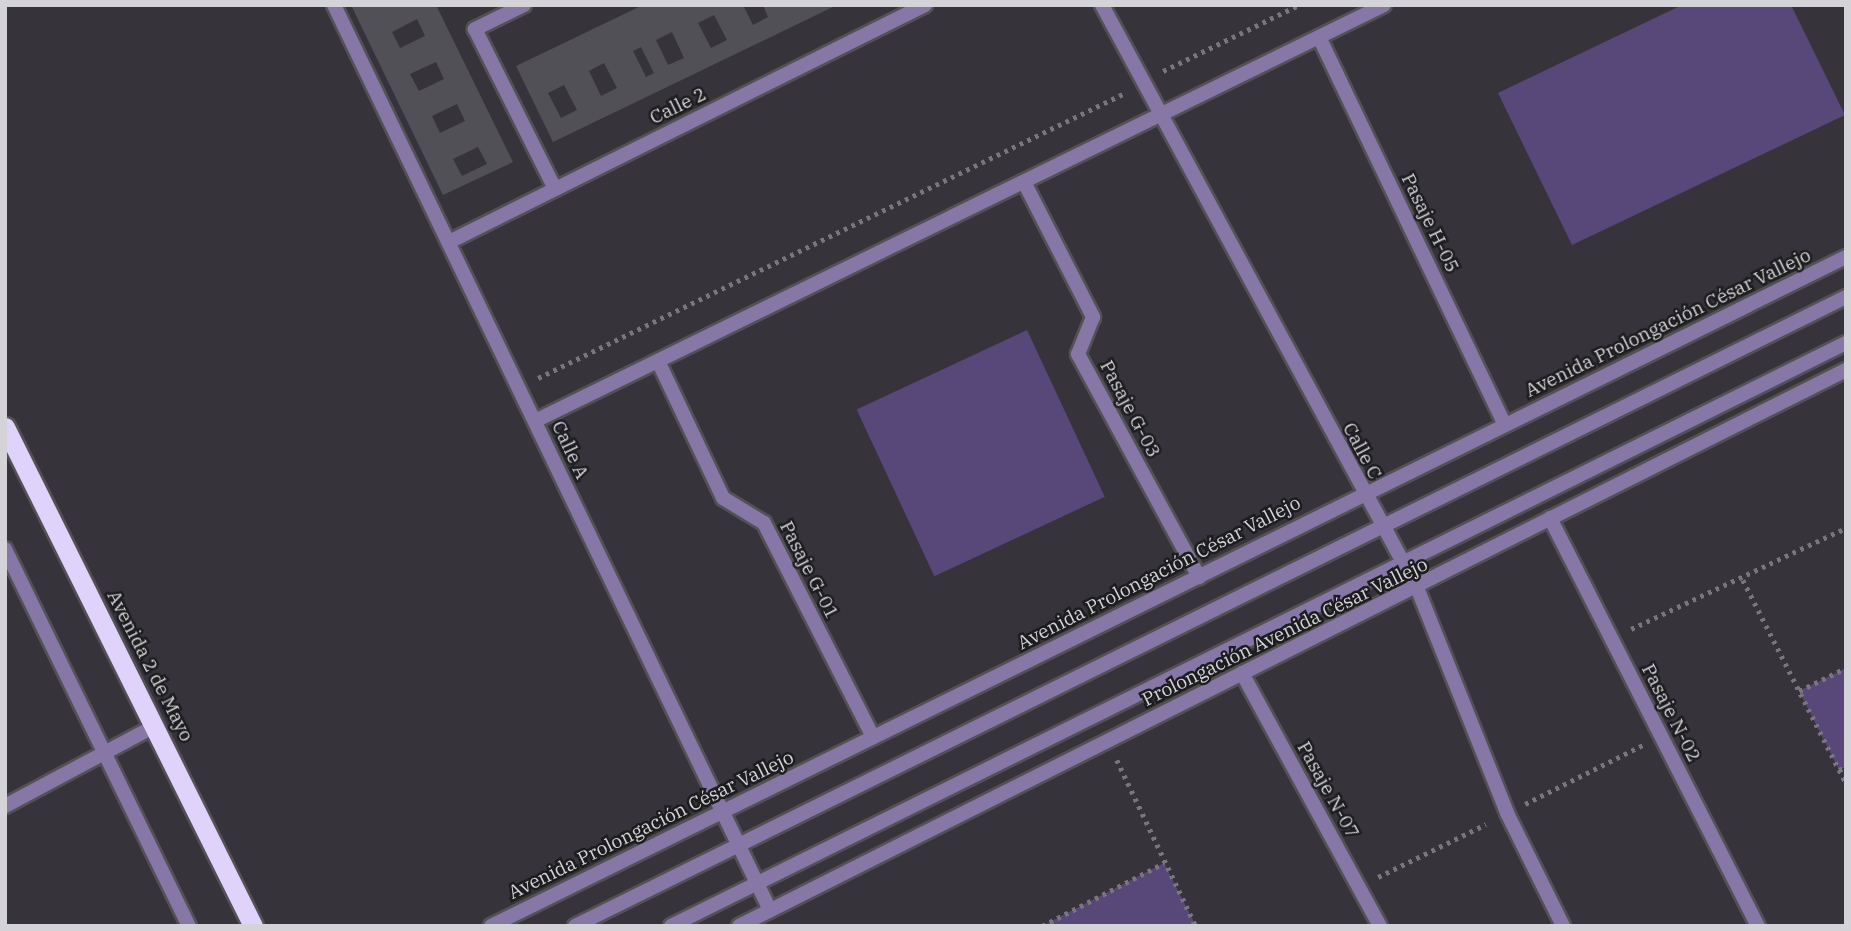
<!DOCTYPE html>
<meta charset="utf-8">
<style>
body{margin:0}
#map{position:relative;width:1851px;height:931px;overflow:hidden;background:#36343a;font-family:"IBM Plex Serif",serif}
div>[style]{position:absolute}
.green>*{inset:0;background:#584779;transform-origin:0 0}
.building>*{inset:0;background:#525057}
.path>*{height:4.5px;margin-top:-2.25px;transform-origin:0;background:repeating-linear-gradient(90deg,#79777d 0 3.5px,transparent 0 8.5px)}
.roads{filter:drop-shadow(2px 0 #525156) drop-shadow(-2px 0 #525156) drop-shadow(0 2px #525156) drop-shadow(0 -2px #525156)}
.minor>*{height:14px;margin:-7px;padding:0 7px;transform-origin:7px;border-radius:7px;background:#8677a6}
.tertiary>*{height:14px;margin:-7px;padding:0 7px;transform-origin:7px;border-radius:7px;background:#8677a6}
.trunk>*{height:19px;margin:-9.5px;padding:0 9.5px;transform-origin:9.5px;border-radius:9.5px;background:#dfd3fb}
span{translate:-50% -50%;white-space:nowrap;text-align:center;line-height:1.15;-webkit-text-stroke:5px #1d1c1f;paint-order:stroke}
.street-label{font-size:19px;color:#d4d3d7}
.frame{position:absolute;inset:0;border:7px solid #d4d3d7;pointer-events:none}
</style>
<div id="map">
<div class="green">
<i style="clip-path:polygon(1682px 5px,1791px 5px,1845px 115px,1572px 245px,1498px 93px)"></i>
<i style="left:1027px;top:330px;width:184px;height:188px;rotate:65deg"></i>
<i style="clip-path:polygon(1846px 668px,1846px 767px,1839px 770px,1799px 691px)"></i>
<i style="clip-path:polygon(1164px 863px,1196px 926px,1042px 926px)"></i>
</div>
<div class="building">
<i style="clip-path:polygon(evenodd,351px 5px,436px 5px,513px 162px,443px 195px,351px 5px,417px 19px,425px 36px,400px 48px,392px 32px,417px 19px,351px 5px,436px 62px,444px 79px,419px 91px,410px 74px,436px 62px,351px 5px,457px 104px,465px 121px,440px 133px,432px 116px,457px 104px,351px 5px,478px 147px,487px 164px,462px 176px,453px 159px,478px 147px)"></i>
<i style="clip-path:polygon(evenodd,643px 5px,743px 5px,753px 25px,768px 17px,763px 5px,837px 5px,553px 142px,516px 66px,643px 5px,714px 15px,727px 40px,711px 48px,698px 23px,714px 15px,643px 5px,672px 32px,684px 58px,668px 65px,656px 40px,672px 32px,643px 5px,641px 47px,654px 73px,646px 77px,633px 51px,641px 47px,643px 5px,604px 63px,617px 88px,601px 96px,589px 71px,604px 63px,643px 5px,564px 85px,577px 110px,561px 118px,548px 93px,564px 85px)"></i>
</div>
<div class="path">
<i style="left:1163px;top:71px;width:151px;rotate:-25.9deg"></i>
<i style="left:538px;top:378px;width:653px;rotate:-25.9deg"></i>
<i style="left:1743px;top:580px;width:228px;rotate:63.1deg"></i>
<i style="left:1631px;top:629px;width:238px;rotate:-25.2deg"></i>
<i style="left:1799px;top:691px;width:52px;rotate:-26.1deg"></i>
<i style="left:1117px;top:760px;width:184px;rotate:64.6deg"></i>
<i style="left:1839px;top:770px;width:8px;rotate:-23deg"></i>
<i style="left:1525px;top:804px;width:132px;rotate:-26.6deg"></i>
<i style="left:1378px;top:877px;width:120px;rotate:-26.1deg"></i>
<i style="left:1042px;top:926px;width:137px;rotate:-27.3deg"></i>
</div>
<div class="roads">
<div class="minor">
<i style="left:334px;top:5px;width:1005px;rotate:64.28deg"></i>
<i style="left:524px;top:5px;width:55px;rotate:153.9deg"></i>
<i style="left:475px;top:29px;width:179px;rotate:63.4deg"></i>
<i style="left:1102px;top:5px;width:665px;rotate:61.62deg"></i>
<i style="left:1418px;top:590px;width:240px;rotate:68.2deg"></i>
<i style="left:1507px;top:813px;width:126px;rotate:63.6deg"></i>
<i style="left:1319px;top:37px;width:430px;rotate:64.4deg"></i>
<i style="left:1024px;top:182px;width:152px;rotate:62.9deg"></i>
<i style="left:1093px;top:317px;width:40px;rotate:112deg"></i>
<i style="left:1078px;top:354px;width:254px;rotate:61.5deg"></i>
<i style="left:449px;top:242px;width:532px;rotate:-26.47deg"></i>
<i style="left:658px;top:361px;width:152px;rotate:64.6deg"></i>
<i style="left:723px;top:498px;width:48px;rotate:31.4deg"></i>
<i style="left:764px;top:523px;width:240px;rotate:63deg"></i>
<i style="left:535px;top:421px;width:945px;rotate:-26.1deg"></i>
<i style="left:1550px;top:518px;width:458px;rotate:63deg"></i>
<i style="left:5px;top:549px;width:420px;rotate:64deg"></i>
<i style="left:1242px;top:673px;width:288px;rotate:61.4deg"></i>
<i style="left:5px;top:806px;width:170px;rotate:-28.1deg"></i>
<i style="left:491px;top:926px;width:1511px;rotate:-26.28deg"></i>
<i style="left:739px;top:926px;width:1239px;rotate:-26.67deg"></i>
</div>
<div class="tertiary">
<i style="left:575px;top:926px;width:1418px;rotate:-26.33deg"></i>
<i style="left:671px;top:926px;width:1312px;rotate:-26.39deg"></i>
</div>
<div class="trunk">
<i style="left:5px;top:427px;width:557px;rotate:63.57deg"></i>
</div>
</div>
<div class="street-label">
<span style="left:678px;top:106px;rotate:-26deg">Calle 2</span>
<span style="left:1430px;top:223px;rotate:64deg">Pasaje H-05</span>
<span style="left:1668px;top:323px;rotate:-26deg">Avenida Prolongación César Vallejo</span>
<span style="left:1130px;top:409px;rotate:62deg">Pasaje G-03</span>
<span style="left:570px;top:450px;rotate:65deg">Calle A</span>
<span style="left:1362px;top:451px;rotate:62deg">Calle C</span>
<span style="left:809px;top:570px;rotate:63deg">Pasaje G-01</span>
<span style="left:1159px;top:573px;rotate:-27deg">Avenida Prolongación César Vallejo</span>
<span style="left:1285px;top:632px;rotate:-26deg">Prolongación Avenida César Vallejo</span>
<span style="left:150px;top:666px;rotate:63deg">Avenida 2 de Mayo</span>
<span style="left:1671px;top:713px;rotate:63deg">Pasaje N-02</span>
<span style="left:1328px;top:790px;rotate:61deg">Pasaje N-07</span>
<span style="left:651px;top:825px;rotate:-26deg">Avenida Prolongación César Vallejo</span>
</div>
<div class="frame"></div>
</div>
